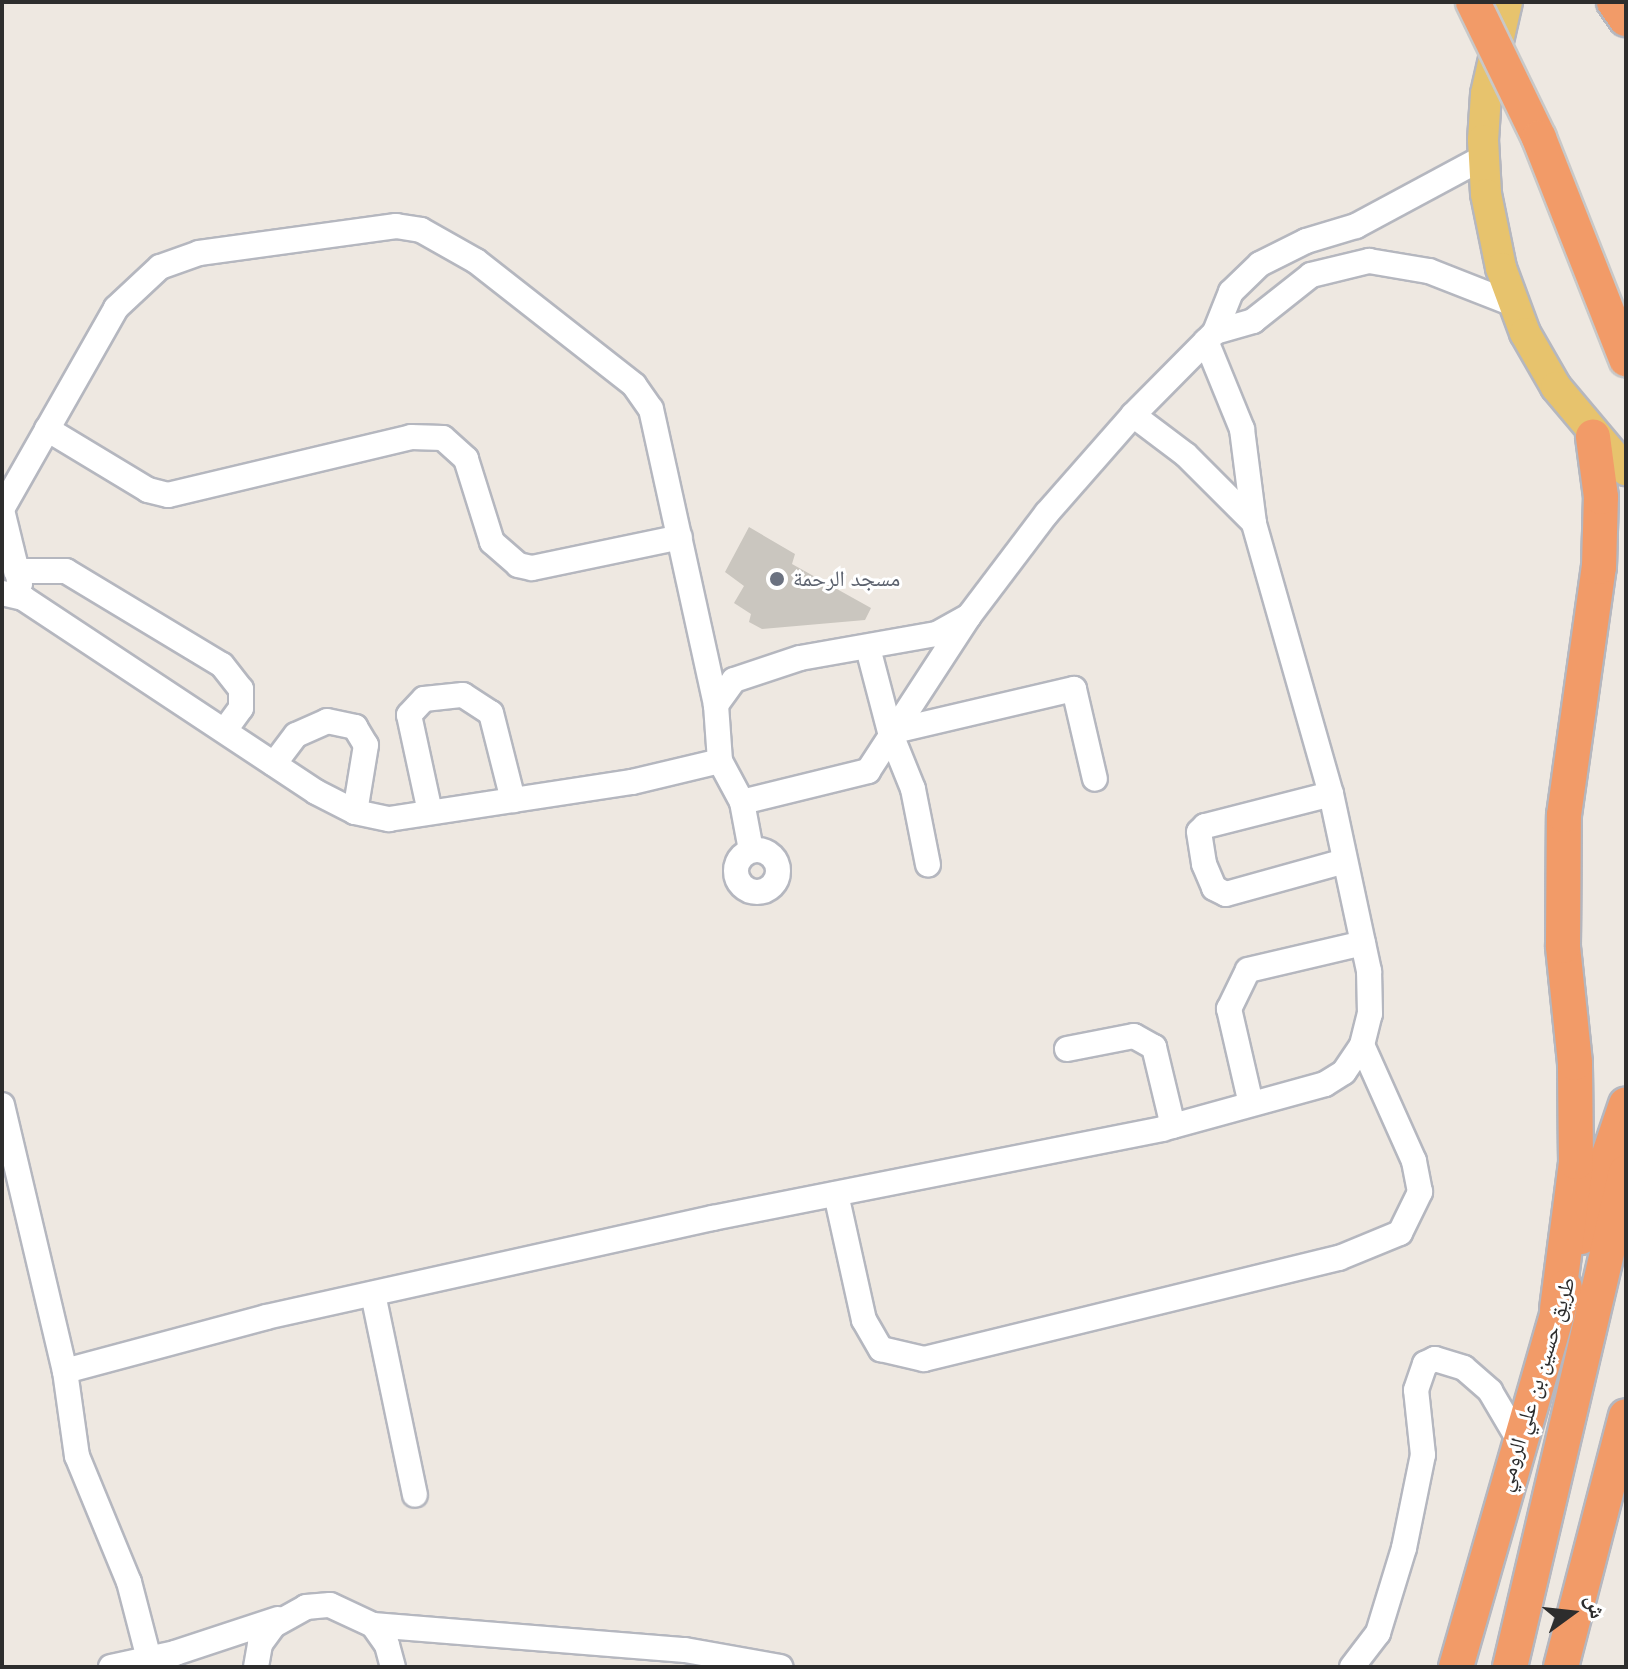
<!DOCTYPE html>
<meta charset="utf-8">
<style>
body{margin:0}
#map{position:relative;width:1628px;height:1669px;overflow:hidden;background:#eee8e1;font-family:Poppins,"Noto Naskh Arabic",sans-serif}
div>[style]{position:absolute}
.building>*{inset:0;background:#cac6bf}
.roads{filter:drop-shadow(2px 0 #b5b7bf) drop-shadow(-2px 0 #b5b7bf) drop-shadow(0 2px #b5b7bf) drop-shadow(0 -2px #b5b7bf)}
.minor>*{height:24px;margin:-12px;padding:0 12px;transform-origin:12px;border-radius:12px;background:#fff}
.minor>.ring{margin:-12px;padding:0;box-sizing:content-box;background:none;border:24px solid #fff;border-radius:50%}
.major>*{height:30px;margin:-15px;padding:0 15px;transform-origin:15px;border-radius:15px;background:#e7c36d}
.highway>*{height:34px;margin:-17px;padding:0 17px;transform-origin:17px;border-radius:17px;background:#f29b68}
.bridges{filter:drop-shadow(2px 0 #c8c8c8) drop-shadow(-2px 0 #c8c8c8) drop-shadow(0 2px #c8c8c8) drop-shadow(0 -2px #c8c8c8)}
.highway-bridge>*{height:34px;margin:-17px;padding:0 17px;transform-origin:17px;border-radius:17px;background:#f29b68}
.dots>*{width:22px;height:22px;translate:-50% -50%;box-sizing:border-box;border:4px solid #fff;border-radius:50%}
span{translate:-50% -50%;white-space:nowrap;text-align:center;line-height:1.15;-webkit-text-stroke:6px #fff;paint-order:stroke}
.worship-label{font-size:22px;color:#5b616d}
.left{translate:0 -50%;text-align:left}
.street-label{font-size:22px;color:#2d2d2d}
.frame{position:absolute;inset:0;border:4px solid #2d2d2d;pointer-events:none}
.north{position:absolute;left:1532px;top:1573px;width:80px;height:80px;-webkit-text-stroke:6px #fff;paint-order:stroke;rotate:75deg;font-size:22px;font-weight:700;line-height:32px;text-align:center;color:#2d2d2d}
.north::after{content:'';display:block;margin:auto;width:28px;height:36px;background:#2d2d2d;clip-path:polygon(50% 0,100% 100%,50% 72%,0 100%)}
</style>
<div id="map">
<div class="building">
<i style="clip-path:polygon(749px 527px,795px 554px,792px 564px,871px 608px,865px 620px,762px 629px,749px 622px,751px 614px,734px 603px,744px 586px,725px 572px)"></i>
</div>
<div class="roads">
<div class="minor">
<i style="left:1215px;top:332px;width:43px;rotate:-68.2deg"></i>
<i style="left:1231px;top:292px;width:40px;rotate:-44deg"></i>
<i style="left:1260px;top:264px;width:51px;rotate:-26.6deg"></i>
<i style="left:1306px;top:241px;width:52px;rotate:-16.7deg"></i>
<i style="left:1356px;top:226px;width:145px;rotate:-28.3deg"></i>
<i style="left:1133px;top:415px;width:66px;rotate:37deg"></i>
<i style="left:1186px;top:455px;width:96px;rotate:45deg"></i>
<i style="left:47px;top:429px;width:118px;rotate:31.1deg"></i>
<i style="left:148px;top:490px;width:21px;rotate:14deg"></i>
<i style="left:168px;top:495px;width:250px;rotate:-13.4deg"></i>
<i style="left:411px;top:437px;width:32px;rotate:2deg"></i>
<i style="left:443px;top:438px;width:31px;rotate:42deg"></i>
<i style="left:466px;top:459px;width:87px;rotate:72.6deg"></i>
<i style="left:492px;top:542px;width:35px;rotate:41deg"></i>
<i style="left:518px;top:565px;width:14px;rotate:12deg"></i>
<i style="left:532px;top:568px;width:151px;rotate:-11.8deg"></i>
<i style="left:2px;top:509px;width:231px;rotate:-60.4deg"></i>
<i style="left:116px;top:308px;width:60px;rotate:-43deg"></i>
<i style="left:160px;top:267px;width:41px;rotate:-19.7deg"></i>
<i style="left:199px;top:253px;width:199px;rotate:-7.8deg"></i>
<i style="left:396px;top:226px;width:25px;rotate:9deg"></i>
<i style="left:421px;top:230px;width:63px;rotate:29.4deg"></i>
<i style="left:476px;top:261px;width:201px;rotate:38.1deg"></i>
<i style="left:634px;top:385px;width:29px;rotate:55deg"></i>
<i style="left:651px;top:409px;width:303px;rotate:77.6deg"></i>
<i style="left:2px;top:510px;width:76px;rotate:76.3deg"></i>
<i style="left:16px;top:571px;width:50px"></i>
<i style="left:66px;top:571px;width:182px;rotate:31.1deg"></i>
<i style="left:222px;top:665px;width:31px;rotate:52deg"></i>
<i style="left:241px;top:689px;width:19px;rotate:90deg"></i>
<i style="left:241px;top:708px;width:27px;rotate:126deg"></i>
<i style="left:2px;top:593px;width:22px;rotate:13deg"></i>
<i style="left:23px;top:598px;width:351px;rotate:33.5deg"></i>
<i style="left:316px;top:792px;width:44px;rotate:27.1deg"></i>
<i style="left:355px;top:812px;width:35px;rotate:12deg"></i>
<i style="left:389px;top:819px;width:246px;rotate:-8.7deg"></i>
<i style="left:632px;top:782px;width:90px;rotate:-13.4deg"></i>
<i style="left:969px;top:616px;width:38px;rotate:151deg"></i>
<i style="left:936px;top:634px;width:138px;rotate:170deg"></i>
<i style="left:800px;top:658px;width:70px;rotate:161.6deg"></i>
<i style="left:734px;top:680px;width:31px;rotate:126deg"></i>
<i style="left:716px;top:705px;width:56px;rotate:85.9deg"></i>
<i style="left:720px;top:761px;width:47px;rotate:61.8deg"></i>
<i style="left:742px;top:802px;width:130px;rotate:-13.8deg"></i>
<i style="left:868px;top:771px;width:185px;rotate:-56.9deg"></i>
<i style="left:969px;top:616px;width:129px;rotate:-52.9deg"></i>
<i style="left:1047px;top:513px;width:130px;rotate:-48.7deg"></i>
<i style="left:1133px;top:415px;width:117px;rotate:-45.3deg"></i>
<i style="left:1215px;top:332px;width:40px;rotate:-16deg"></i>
<i style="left:1253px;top:321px;width:74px;rotate:-38.4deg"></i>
<i style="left:1311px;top:275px;width:60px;rotate:-13.6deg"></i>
<i style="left:1369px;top:261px;width:61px;rotate:9.5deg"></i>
<i style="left:1429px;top:271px;width:90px;rotate:21.4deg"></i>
<i style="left:868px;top:648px;width:87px;rotate:75.3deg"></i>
<i style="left:890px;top:732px;width:61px;rotate:68deg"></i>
<i style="left:913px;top:789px;width:77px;rotate:78.8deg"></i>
<i style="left:890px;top:732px;width:189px;rotate:-13.2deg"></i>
<i style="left:1074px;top:689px;width:92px;rotate:76.9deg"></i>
<i style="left:274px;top:764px;width:36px;rotate:-53deg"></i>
<i style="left:296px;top:735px;width:34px;rotate:-24deg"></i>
<i style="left:327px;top:721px;width:29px;rotate:12deg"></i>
<i style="left:355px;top:727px;width:21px;rotate:59deg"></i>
<i style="left:366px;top:745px;width:68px;rotate:99.3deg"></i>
<i style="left:1331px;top:794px;width:130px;rotate:165.7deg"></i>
<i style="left:1205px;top:826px;width:8px;rotate:135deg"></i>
<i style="left:1199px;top:832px;width:32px;rotate:81deg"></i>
<i style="left:1204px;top:864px;width:26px;rotate:67deg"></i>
<i style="left:1214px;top:888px;width:13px;rotate:27deg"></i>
<i style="left:1226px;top:894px;width:123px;rotate:-15.5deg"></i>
<i style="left:742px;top:802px;width:49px;rotate:79.4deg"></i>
<i style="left:430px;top:812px;width:99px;rotate:-102.2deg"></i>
<i style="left:409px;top:715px;width:22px;rotate:-47deg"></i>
<i style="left:424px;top:699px;width:39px;rotate:-6deg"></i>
<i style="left:463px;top:695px;width:33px;rotate:33deg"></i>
<i style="left:491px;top:713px;width:90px;rotate:75.8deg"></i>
<i class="ring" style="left:736px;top:850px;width:18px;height:18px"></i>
<i style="left:1067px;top:1049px;width:68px;rotate:-11deg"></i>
<i style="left:1134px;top:1036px;width:23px;rotate:29deg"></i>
<i style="left:1154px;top:1047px;width:81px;rotate:76.5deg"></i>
<i style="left:1251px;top:1104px;width:98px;rotate:-103deg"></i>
<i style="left:1229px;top:1009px;width:43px;rotate:-64deg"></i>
<i style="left:1248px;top:970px;width:118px;rotate:-13.2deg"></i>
<i style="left:2px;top:1105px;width:273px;rotate:76.7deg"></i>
<i style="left:65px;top:1371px;width:86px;rotate:82deg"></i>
<i style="left:77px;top:1456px;width:136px;rotate:67.6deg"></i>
<i style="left:129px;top:1582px;width:80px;rotate:75.4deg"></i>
<i style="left:836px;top:1194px;width:129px;rotate:77.5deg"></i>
<i style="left:864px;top:1320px;width:34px;rotate:60deg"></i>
<i style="left:881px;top:1349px;width:44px;rotate:13.1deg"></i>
<i style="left:924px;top:1359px;width:427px;rotate:-13.7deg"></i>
<i style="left:1339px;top:1258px;width:66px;rotate:-22.3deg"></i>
<i style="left:1400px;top:1233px;width:46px;rotate:-64deg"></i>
<i style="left:1420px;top:1192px;width:32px;rotate:-101deg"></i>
<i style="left:1414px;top:1161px;width:127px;rotate:-114.1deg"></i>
<i style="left:373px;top:1294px;width:205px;rotate:78.2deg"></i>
<i style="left:65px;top:1371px;width:208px;rotate:-15deg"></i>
<i style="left:266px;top:1317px;width:458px;rotate:-12.5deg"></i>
<i style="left:713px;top:1218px;width:458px;rotate:-11.2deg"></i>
<i style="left:1162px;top:1129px;width:169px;rotate:-15.4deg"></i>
<i style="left:1325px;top:1084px;width:22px;rotate:-32deg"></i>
<i style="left:1344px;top:1072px;width:32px;rotate:-56deg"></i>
<i style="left:1362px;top:1045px;width:32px;rotate:-76deg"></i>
<i style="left:1370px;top:1014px;width:43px;rotate:-91.3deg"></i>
<i style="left:1369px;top:971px;width:181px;rotate:-102.1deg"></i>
<i style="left:1331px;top:794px;width:282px;rotate:-105.9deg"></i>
<i style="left:1254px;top:523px;width:95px;rotate:-97.3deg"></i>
<i style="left:1242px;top:429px;width:95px;rotate:-112.2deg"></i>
<i style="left:373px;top:1625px;width:313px;rotate:4.6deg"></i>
<i style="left:685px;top:1650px;width:97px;rotate:10.1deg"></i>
<i style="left:111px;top:1667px;width:66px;rotate:-12.3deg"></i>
<i style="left:175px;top:1653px;width:108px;rotate:-18.3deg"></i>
<i style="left:256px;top:1667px;width:23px;rotate:-80deg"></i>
<i style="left:260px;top:1644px;width:24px;rotate:-54deg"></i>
<i style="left:274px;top:1625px;width:37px;rotate:-29deg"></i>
<i style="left:306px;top:1607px;width:24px;rotate:-5deg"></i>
<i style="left:330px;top:1605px;width:47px;rotate:24.9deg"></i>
<i style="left:373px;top:1625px;width:24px;rotate:55deg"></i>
<i style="left:387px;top:1645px;width:23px;rotate:75deg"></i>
<i style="left:1352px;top:1667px;width:43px;rotate:-52.6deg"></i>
<i style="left:1378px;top:1633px;width:89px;rotate:-73deg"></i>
<i style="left:1404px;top:1548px;width:95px;rotate:-78.5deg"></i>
<i style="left:1423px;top:1455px;width:65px;rotate:-96.1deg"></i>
<i style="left:1416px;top:1390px;width:28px;rotate:-71deg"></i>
<i style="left:1425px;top:1364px;width:11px;rotate:-27deg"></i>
<i style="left:1435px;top:1359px;width:30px;rotate:17deg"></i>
<i style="left:1464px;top:1368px;width:35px;rotate:41deg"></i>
<i style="left:1490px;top:1391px;width:57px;rotate:59.4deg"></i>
</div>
<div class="major">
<i style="left:1507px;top:2px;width:94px;rotate:102.9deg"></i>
<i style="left:1486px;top:94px;width:46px;rotate:93.7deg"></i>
<i style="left:1483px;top:140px;width:54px;rotate:86.8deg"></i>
<i style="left:1486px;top:194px;width:76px;rotate:78.5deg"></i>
<i style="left:1501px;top:268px;width:69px;rotate:69.7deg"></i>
<i style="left:1525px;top:333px;width:62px;rotate:60.1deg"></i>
<i style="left:1556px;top:387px;width:109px;rotate:49.9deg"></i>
</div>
<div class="highway">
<i style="left:1614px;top:2px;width:21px;rotate:55deg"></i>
<i style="left:1581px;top:1237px;width:140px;rotate:-71.3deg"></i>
<i style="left:1557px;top:1309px;width:148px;rotate:-82.6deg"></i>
<i style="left:1576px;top:1162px;width:99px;rotate:-90.6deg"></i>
<i style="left:1575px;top:1063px;width:118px;rotate:-95.9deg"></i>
<i style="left:1563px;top:946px;width:131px;rotate:-89.6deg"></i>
<i style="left:1564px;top:815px;width:250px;rotate:-82deg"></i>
<i style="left:1599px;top:567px;width:70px;rotate:-88.4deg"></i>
<i style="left:1601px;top:497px;width:61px;rotate:-97.6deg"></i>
<i style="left:1456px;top:1667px;width:395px;rotate:-74deg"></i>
<i style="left:1510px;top:1667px;width:508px;rotate:-76.81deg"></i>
<i style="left:1561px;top:1667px;width:259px;rotate:-75.5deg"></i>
</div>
</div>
<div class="bridges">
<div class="highway-bridge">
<i style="left:1473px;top:2px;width:151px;rotate:64.1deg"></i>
<i style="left:1539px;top:138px;width:238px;rotate:68.5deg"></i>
</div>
</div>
<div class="dots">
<i style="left:777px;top:579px;background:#6b7280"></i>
</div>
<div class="worship-label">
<span class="left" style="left:793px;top:579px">مسجد الرحمة</span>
</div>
<div class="street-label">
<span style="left:1536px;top:1384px;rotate:-73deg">طريق حسين بن علي الرومي</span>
</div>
<div class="frame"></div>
<div class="north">ش</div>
</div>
